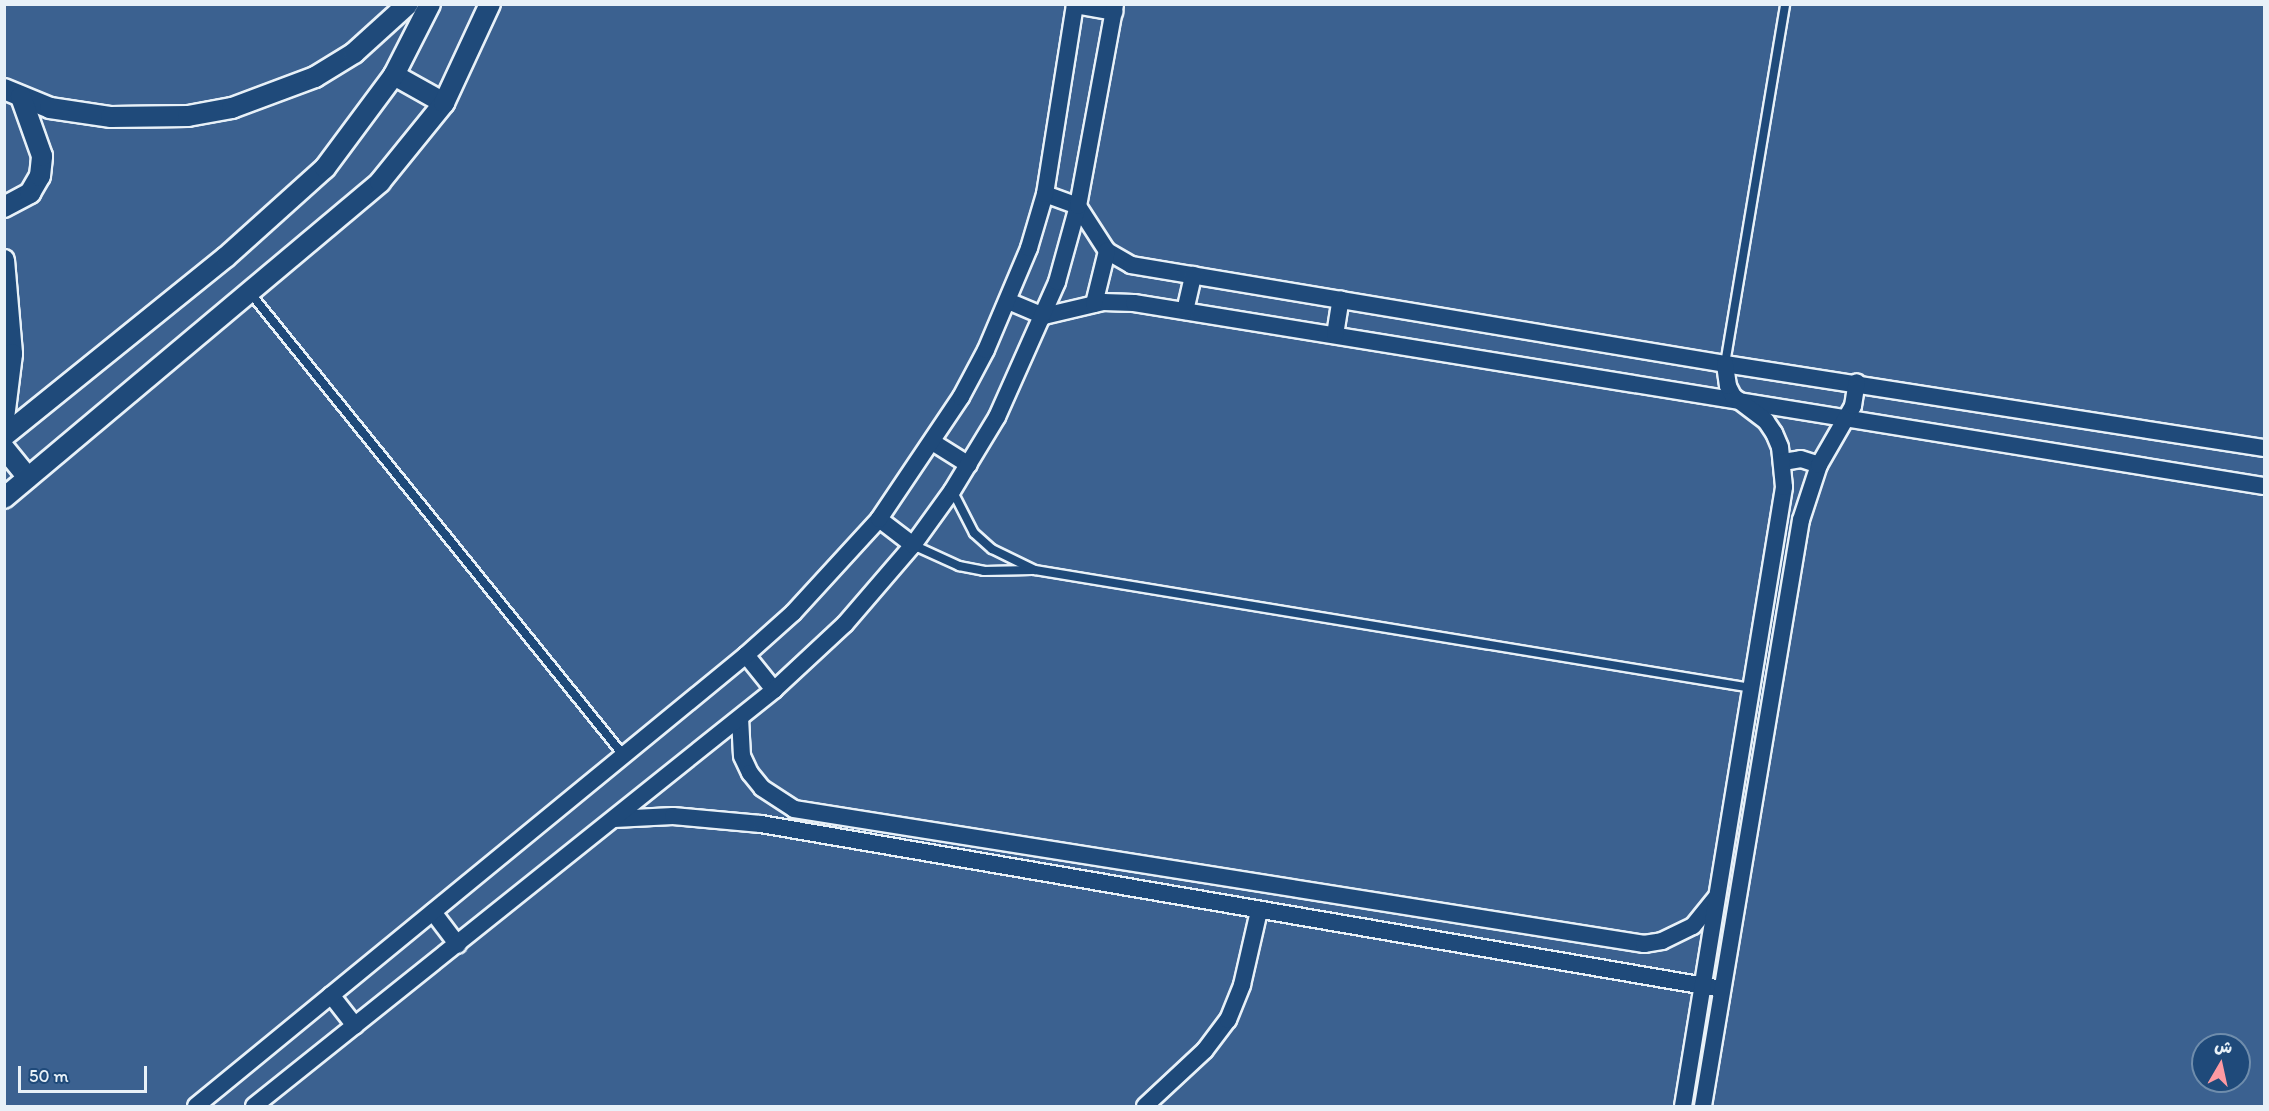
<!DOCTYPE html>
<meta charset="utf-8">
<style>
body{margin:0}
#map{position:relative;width:2269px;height:1111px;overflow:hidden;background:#2a5383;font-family:Itim,"Playpen Sans Arabic",sans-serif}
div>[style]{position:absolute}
.built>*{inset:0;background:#3b6190}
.roads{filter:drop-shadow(2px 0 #e8f1f8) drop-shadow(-2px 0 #e8f1f8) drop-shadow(0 2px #e8f1f8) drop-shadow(0 -2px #e8f1f8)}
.service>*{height:8px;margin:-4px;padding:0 4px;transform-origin:4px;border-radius:4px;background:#1f4a7a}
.minor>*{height:16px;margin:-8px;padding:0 8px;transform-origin:8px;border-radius:8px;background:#1f4a7a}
.tertiary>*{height:20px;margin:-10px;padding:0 10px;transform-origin:10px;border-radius:10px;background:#1f4a7a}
span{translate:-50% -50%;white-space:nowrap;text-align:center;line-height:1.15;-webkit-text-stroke:4.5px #1f4a7a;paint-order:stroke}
.frame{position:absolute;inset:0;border:6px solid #e8f1f8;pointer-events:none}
.north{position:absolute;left:2191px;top:1033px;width:60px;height:60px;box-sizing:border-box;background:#1f4a7a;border:2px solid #6f8dac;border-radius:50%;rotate:9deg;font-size:16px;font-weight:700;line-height:24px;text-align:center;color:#e8f1f8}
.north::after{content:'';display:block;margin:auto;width:21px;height:27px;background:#ff9aa2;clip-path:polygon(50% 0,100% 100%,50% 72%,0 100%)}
.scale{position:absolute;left:18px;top:1066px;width:129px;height:27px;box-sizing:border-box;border:3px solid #e8f1f8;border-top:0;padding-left:8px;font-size:18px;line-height:21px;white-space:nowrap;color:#e8f1f8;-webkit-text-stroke:4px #1f4a7a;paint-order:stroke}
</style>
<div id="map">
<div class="built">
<i style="clip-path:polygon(evenodd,5px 5px,2264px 5px,2264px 1106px,5px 1106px,5px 5px,2203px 1045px,2239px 1045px,2239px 1081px,2203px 1081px,2203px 1045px)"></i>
</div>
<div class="roads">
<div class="service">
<i style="left:251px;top:294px;width:594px;rotate:51.08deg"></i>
<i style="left:1725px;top:364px;width:365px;rotate:-80.5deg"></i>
<i style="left:953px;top:492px;width:46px;rotate:62.9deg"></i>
<i style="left:974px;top:533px;width:24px;rotate:42deg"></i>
<i style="left:992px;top:549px;width:48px;rotate:26deg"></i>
<i style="left:1035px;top:570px;width:727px;rotate:9.35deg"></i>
<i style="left:913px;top:545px;width:51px;rotate:24.5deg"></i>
<i style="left:959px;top:566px;width:25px;rotate:11deg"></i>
<i style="left:984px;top:571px;width:48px;rotate:-1.2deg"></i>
</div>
<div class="minor">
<i style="left:1075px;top:5px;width:40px;rotate:10deg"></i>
<i style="left:1045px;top:194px;width:35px;rotate:20deg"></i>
<i style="left:1078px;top:206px;width:54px;rotate:57.2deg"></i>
<i style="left:1107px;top:251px;width:28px;rotate:30deg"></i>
<i style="left:1131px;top:265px;width:602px;rotate:9.46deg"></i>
<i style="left:1725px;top:364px;width:546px;rotate:8.86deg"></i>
<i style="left:1008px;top:301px;width:39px;rotate:23deg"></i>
<i style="left:1044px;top:316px;width:61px;rotate:-13.3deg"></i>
<i style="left:1103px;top:302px;width:31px;rotate:2deg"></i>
<i style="left:1134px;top:303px;width:1145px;rotate:9.2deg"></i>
<i style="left:1094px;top:304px;width:55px;rotate:-76.2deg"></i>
<i style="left:1185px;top:311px;width:37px;rotate:-77deg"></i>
<i style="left:1335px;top:335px;width:36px;rotate:-81deg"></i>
<i style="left:934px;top:443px;width:41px;rotate:32.2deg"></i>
<i style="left:1783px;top:462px;width:18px;rotate:-9deg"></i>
<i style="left:1801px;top:459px;width:19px;rotate:18deg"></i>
<i style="left:879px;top:519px;width:43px;rotate:37.4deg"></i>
<i style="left:746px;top:655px;width:45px;rotate:51.3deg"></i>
<i style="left:740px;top:718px;width:38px;rotate:87deg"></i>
<i style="left:742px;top:756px;width:19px;rotate:65deg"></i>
<i style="left:750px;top:773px;width:19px;rotate:51deg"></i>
<i style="left:762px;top:788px;width:38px;rotate:33deg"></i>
<i style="left:794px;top:809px;width:861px;rotate:9.02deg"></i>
<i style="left:1644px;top:944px;width:18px;rotate:-9deg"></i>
<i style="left:1662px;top:941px;width:34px;rotate:-26deg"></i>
<i style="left:1693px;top:926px;width:36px;rotate:-51deg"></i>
<i style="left:614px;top:819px;width:59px;rotate:-2.9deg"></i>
<i style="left:673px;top:816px;width:88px;rotate:5.2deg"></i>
<i style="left:761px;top:824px;width:975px;rotate:9.74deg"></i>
<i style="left:433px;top:912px;width:41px;rotate:52.9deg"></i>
<i style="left:331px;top:995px;width:39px;rotate:52deg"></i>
<i style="left:196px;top:1106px;width:711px;rotate:-39.35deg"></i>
<i style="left:746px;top:655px;width:63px;rotate:-41.8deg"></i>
<i style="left:793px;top:613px;width:127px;rotate:-47.5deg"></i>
<i style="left:879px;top:519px;width:147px;rotate:-56.1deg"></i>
<i style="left:961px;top:397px;width:53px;rotate:-62deg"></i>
<i style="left:986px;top:350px;width:111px;rotate:-67.1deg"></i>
<i style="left:1029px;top:248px;width:56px;rotate:-73.5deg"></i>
<i style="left:1045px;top:194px;width:192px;rotate:-81deg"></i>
<i style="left:254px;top:1106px;width:666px;rotate:-38.66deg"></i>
<i style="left:774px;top:690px;width:97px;rotate:-42.9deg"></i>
<i style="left:845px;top:624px;width:104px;rotate:-49.3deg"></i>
<i style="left:913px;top:545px;width:67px;rotate:-54.2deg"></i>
<i style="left:952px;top:491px;width:87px;rotate:-58.7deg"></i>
<i style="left:997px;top:417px;width:148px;rotate:-66deg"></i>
<i style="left:1057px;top:282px;width:79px;rotate:-74.6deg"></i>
<i style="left:1078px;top:206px;width:205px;rotate:-79.6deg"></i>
<i style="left:1145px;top:1106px;width:82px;rotate:-43deg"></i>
<i style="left:1205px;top:1050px;width:38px;rotate:-53deg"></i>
<i style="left:1228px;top:1020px;width:38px;rotate:-68deg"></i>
<i style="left:1242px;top:985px;width:76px;rotate:-77.1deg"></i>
<i style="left:1683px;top:1106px;width:627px;rotate:-80.73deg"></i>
<i style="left:1784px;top:487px;width:40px;rotate:-95.7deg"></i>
<i style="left:1780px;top:447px;width:15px;rotate:-113deg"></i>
<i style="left:1774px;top:433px;width:14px;rotate:-124deg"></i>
<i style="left:1766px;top:421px;width:41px;rotate:-142.9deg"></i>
<i style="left:1733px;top:396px;width:11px;rotate:-117deg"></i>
<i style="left:1728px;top:386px;width:22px;rotate:-98deg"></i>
<i style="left:1703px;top:1106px;width:594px;rotate:-80.51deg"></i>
<i style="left:1801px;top:520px;width:58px;rotate:-71.9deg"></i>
<i style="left:1819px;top:465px;width:68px;rotate:-60deg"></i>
<i style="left:1853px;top:406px;width:24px;rotate:-81deg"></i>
</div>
<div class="tertiary">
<i style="left:394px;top:75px;width:57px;rotate:29.2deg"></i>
<i style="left:4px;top:89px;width:50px;rotate:22.4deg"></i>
<i style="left:50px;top:108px;width:62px;rotate:8.4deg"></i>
<i style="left:111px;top:117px;width:77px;rotate:-0.7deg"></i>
<i style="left:188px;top:116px;width:45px;rotate:-10.3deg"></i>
<i style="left:232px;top:108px;width:89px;rotate:-20.5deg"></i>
<i style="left:315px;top:77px;width:46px;rotate:-31.6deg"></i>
<i style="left:354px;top:53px;width:73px;rotate:-42.2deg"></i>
<i style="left:4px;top:207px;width:30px;rotate:-28deg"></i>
<i style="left:30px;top:193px;width:20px;rotate:-60deg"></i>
<i style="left:40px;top:176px;width:20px;rotate:-84deg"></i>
<i style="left:42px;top:156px;width:63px;rotate:-109.6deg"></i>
<i style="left:4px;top:260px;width:94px;rotate:85.1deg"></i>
<i style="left:12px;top:354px;width:64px;rotate:97.1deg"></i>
<i style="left:4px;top:436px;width:285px;rotate:-38.9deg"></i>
<i style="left:226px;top:257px;width:133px;rotate:-42deg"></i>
<i style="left:325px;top:168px;width:116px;rotate:-53.4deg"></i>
<i style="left:394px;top:75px;width:80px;rotate:-63.1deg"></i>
<i style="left:4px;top:448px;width:38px;rotate:51deg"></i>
<i style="left:4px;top:498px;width:491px;rotate:-40deg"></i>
<i style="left:380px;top:182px;width:102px;rotate:-51deg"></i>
<i style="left:444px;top:103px;width:109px;rotate:-65.1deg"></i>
</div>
</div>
<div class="frame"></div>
<div class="north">ش</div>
<div class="scale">50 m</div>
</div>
